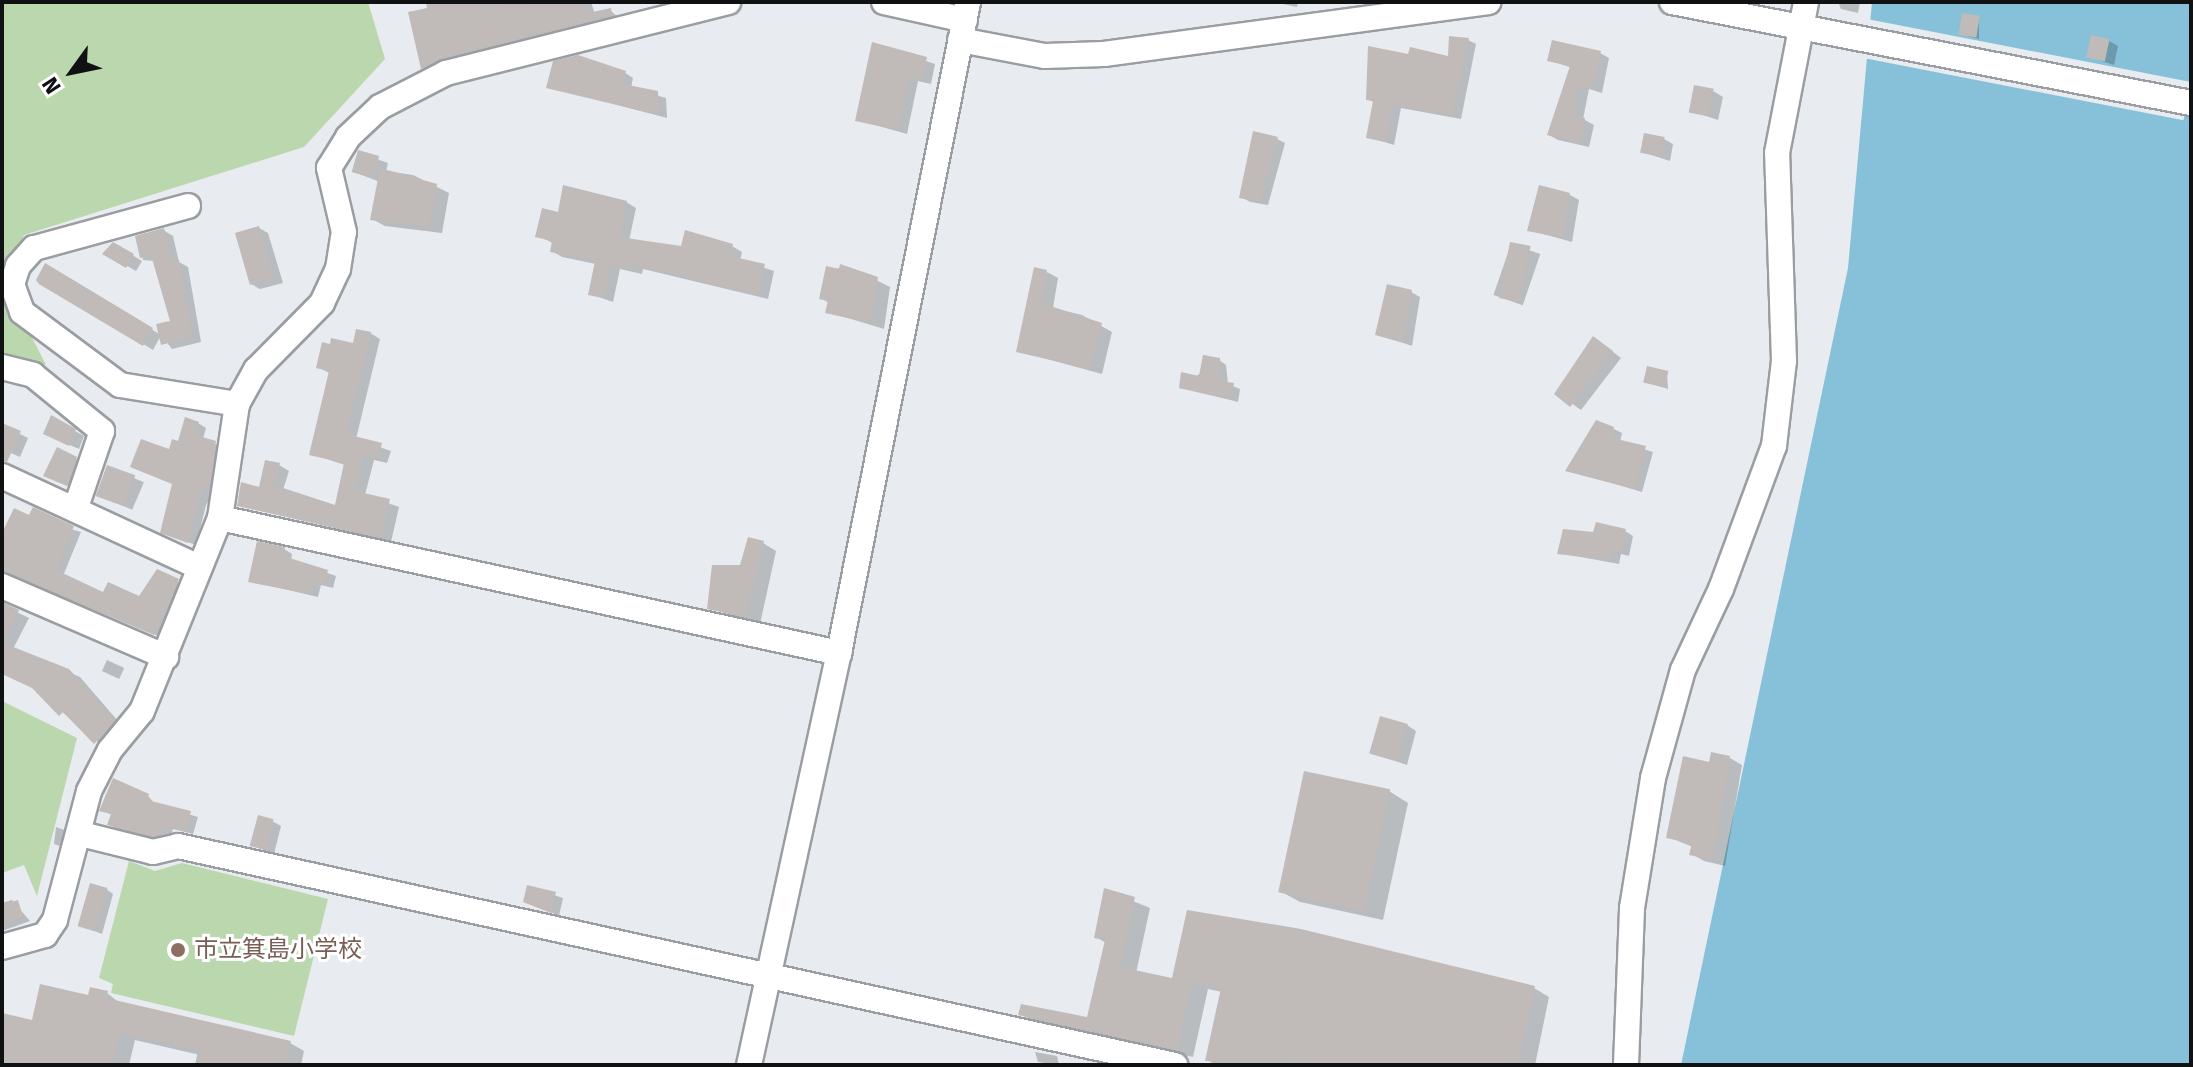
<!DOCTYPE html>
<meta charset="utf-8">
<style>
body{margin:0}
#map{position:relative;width:2193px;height:1067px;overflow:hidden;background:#e8ebef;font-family:"Fira Sans","Noto Sans JP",sans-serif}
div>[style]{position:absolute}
.green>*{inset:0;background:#bbd7ae}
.water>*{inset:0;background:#86c1d9}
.pier>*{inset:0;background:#e8ebef;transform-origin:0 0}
.shadow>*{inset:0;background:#0003;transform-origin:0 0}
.building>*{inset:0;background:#c0bab9;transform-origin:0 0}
.roads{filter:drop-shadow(2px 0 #9a9da1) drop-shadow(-2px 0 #9a9da1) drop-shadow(0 2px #9a9da1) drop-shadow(0 -2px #9a9da1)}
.minor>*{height:24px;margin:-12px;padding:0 12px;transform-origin:12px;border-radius:12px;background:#fff}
.dots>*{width:22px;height:22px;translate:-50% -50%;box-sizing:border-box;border:4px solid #fff;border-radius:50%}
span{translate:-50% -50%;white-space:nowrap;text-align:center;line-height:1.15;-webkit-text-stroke:6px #fff;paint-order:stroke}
.education-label{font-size:24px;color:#785e54}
.left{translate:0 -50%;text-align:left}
.frame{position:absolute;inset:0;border:4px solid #101112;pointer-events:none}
.north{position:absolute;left:32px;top:32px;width:80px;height:80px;-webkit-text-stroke:6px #fff;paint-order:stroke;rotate:237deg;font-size:22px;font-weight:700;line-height:32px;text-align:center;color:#101112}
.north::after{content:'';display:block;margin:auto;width:28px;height:36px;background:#101112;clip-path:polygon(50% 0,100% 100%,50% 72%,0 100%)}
</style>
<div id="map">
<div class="green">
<i style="clip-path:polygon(2px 2px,368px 2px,385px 59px,304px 147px,24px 235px,2px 278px)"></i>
<i style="clip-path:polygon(2px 279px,46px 365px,2px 353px)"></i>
<i style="clip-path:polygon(2px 701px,77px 738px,37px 896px,24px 865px,2px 873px)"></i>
<i style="clip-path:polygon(129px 861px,155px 871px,182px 863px,328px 899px,294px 1036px,111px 993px,113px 984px,99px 978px)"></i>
</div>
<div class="water">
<i style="clip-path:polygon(1872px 2px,2191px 2px,2191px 1065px,1681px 1065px,1848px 268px)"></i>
</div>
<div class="pier">
<i style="left:1867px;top:19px;width:330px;height:39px;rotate:11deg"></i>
</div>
<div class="shadow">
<i style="clip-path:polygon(428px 2px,591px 2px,595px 14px,610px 10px,621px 20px,432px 73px,423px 68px)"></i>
<i style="clip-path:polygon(1273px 2px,1298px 2px,1297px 7px)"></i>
<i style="clip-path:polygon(1838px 2px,1860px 2px,1858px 13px,1841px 9px)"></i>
<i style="clip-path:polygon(1979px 18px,1979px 39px,1960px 34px)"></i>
<i style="clip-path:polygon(1468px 40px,1476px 44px,1461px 119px,1401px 108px,1394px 145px,1368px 137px,1375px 103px,1368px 99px,1409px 56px,1450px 59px)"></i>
<i style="clip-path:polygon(2109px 41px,2118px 46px,2114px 65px,2089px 57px)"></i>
<i style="clip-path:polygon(874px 44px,935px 64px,931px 84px,918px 81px,907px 134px,857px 120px)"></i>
<i style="clip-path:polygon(1600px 53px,1609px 58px,1602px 93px,1589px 89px,1583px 119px,1594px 125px,1589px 147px,1558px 140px,1549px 135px,1572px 68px,1549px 60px)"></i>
<i style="clip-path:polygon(625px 73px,633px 78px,631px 88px,666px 98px,667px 118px,549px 87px)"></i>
<i style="clip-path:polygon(1713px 91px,1723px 97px,1718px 120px,1691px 111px)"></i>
<i style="clip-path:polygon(1277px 139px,1285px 143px,1268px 205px,1250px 202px,1242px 197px)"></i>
<i style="clip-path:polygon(1664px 139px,1673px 144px,1670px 161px,1642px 152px)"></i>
<i style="clip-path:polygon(360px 153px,388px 163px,386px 171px,413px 175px,449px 193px,442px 233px,385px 226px,372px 219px,380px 182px,354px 172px)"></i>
<i style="clip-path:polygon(1570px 195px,1579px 200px,1572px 242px,1529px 230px)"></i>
<i style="clip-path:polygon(626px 202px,636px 208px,629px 241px,683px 249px,732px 246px,742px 252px,740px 260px,774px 271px,768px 299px,643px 269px,642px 274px,620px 269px,613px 302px,590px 294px,596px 264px,562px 257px,552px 251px,553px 243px,538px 236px,559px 215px)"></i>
<i style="clip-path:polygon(259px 228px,268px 233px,283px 283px,260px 289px,251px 284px)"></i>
<i style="clip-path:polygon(163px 230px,173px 236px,179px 262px,188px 267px,201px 342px,172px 349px,161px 335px,153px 350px,41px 282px,46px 266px,161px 335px,173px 322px,155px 261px,143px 260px,137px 237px)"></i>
<i style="clip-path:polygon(114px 244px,142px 261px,136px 271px,105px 253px)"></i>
<i style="left:1511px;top:244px;width:31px;height:54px;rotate:19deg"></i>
<i style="clip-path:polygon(827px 268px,854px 269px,890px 287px,884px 329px,828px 312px,829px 303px,821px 298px)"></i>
<i style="clip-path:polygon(1047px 272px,1058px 278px,1053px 308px,1082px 315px,1112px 332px,1102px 374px,1018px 351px)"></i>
<i style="clip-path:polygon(1411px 292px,1420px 297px,1412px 346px,1377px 334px)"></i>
<i style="clip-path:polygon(370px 333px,380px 339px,356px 439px,391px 451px,387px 463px,374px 460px,365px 495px,399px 507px,391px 542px,239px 505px,260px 490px,279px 465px,289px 471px,283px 490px,336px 507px,345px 465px,311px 454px,331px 374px,318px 367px)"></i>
<i style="clip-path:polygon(1603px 344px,1621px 358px,1581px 410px,1557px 393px)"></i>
<i style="clip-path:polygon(1219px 360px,1226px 365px,1228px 384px,1240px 389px,1238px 402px,1181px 387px)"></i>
<i style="clip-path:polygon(1667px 373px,1668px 389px,1646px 382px)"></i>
<i style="clip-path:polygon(52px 418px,84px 436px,79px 449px,54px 438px)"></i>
<i style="clip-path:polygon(198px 423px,206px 428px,203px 439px,223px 448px,216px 492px,206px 505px,196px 545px,170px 536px,174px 484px,170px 452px)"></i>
<i style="clip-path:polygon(2px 425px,28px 438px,20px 457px,2px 449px)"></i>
<i style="clip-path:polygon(1614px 429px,1622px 433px,1620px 442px,1653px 452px,1642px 492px,1568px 470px)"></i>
<i style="clip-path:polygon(76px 459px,85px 464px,77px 489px,55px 481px)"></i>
<i style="left:108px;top:467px;width:39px;height:30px;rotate:23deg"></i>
<i style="clip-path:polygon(30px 517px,81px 532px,63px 576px,104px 595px,139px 599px,158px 572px,186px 586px,163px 638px,2px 572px,2px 538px)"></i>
<i style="clip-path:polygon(1625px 531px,1633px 536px,1629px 556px,1621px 554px,1619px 564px,1559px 553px,1595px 535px)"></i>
<i style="clip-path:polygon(763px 543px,776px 551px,760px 624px,709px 608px)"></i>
<i style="clip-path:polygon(284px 549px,292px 554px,291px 560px,336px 576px,333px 588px,321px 585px,318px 597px,250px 581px)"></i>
<i style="clip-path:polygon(2px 605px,29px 618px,13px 649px,80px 677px,124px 728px,106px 749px,35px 689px,2px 673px)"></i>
<i style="left:107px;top:660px;width:19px;height:12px;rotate:25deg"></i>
<i style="clip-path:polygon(1407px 725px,1416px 731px,1407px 765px,1372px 753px)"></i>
<i style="clip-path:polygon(1730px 758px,1742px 765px,1725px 866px,1704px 861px,1692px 854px,1693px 847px,1668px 837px,1710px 764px)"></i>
<i style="clip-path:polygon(1389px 791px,1408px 803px,1383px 920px,1300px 902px,1280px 891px)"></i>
<i style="clip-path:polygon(148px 796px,155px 804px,198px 817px,193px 834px,173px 829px,170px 838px,162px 840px,117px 829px,110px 824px,112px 815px,102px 810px)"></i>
<i style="clip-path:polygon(272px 821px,281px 826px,274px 854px,252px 845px)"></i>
<i style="clip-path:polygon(56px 827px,67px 831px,63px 847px,54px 844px)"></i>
<i style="clip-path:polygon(529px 887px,563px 898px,559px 916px,526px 901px)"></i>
<i style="clip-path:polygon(106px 889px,113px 894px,102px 934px,79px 925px)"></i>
<i style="clip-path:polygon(1106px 890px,1150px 908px,1136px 973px,1173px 980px,1534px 988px,1549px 997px,1535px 1065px,1216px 1065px,1207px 1060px,1222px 992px,1208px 989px,1193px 1057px,1036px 1023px,1021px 1014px,1089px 1020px,1106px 943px,1096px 937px)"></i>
<i style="clip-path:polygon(12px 900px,30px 921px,2px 931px,2px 903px)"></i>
<i style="clip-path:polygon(107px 993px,121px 1004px,290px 1043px,304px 1051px,301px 1065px,197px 1065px,200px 1055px,135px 1040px,129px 1065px,2px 1065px,2px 1015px,34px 1022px)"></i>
<i style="clip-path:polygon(1035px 1052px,1057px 1056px,1059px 1065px,1038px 1062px)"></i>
</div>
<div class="building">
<i style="clip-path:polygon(426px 2px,472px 2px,473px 6px,584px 2px,588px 13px,611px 8px,612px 16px,442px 58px,421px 69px,408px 12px,427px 8px)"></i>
<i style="left:1962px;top:13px;width:18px;height:22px;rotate:9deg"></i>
<i style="left:2091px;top:35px;width:19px;height:23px;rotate:12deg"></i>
<i style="clip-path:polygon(1449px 36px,1469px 38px,1452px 115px,1393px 105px,1385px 142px,1366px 138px,1373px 101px,1366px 100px,1368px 46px,1408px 54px,1410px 47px,1448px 56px)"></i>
<i style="clip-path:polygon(1552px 40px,1601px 51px,1592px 89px,1579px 86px,1574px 115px,1585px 118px,1580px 143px,1547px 135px,1570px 66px,1547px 61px)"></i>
<i style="clip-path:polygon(872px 42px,927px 57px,922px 80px,909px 77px,898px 130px,855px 121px)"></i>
<i style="clip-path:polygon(578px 55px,626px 71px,623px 84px,658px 91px,659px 115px,546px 88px,553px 61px)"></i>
<i style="left:1694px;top:85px;width:20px;height:28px;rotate:11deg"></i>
<i style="clip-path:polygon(1253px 131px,1278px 137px,1260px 202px,1239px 198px)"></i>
<i style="left:1644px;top:133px;width:21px;height:20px;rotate:11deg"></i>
<i style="left:358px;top:150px;width:22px;height:23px;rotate:16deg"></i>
<i style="clip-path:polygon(380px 168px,437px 184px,429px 227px,370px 220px)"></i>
<i style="clip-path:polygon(563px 185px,627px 201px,619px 237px,681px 246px,685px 230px,733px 244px,730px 256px,765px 264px,758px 295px,633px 264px,632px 269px,610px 265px,603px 298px,588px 295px,595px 261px,550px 252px,552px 241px,535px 237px,542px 208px,558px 212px)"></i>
<i style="clip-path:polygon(1539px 185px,1570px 193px,1563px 238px,1527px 231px)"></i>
<i style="left:259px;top:226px;width:54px;height:25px;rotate:74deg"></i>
<i style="clip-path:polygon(164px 228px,172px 262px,179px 260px,192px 337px,161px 345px,156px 324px,170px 321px,151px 255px,140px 258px,135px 236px)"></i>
<i style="clip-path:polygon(113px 242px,134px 254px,126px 268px,102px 254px)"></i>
<i style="left:1510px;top:242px;width:21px;height:57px;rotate:11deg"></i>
<i style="clip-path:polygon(45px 263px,153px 328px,143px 346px,39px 284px,36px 280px)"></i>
<i style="clip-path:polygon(840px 264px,878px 277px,871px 323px,825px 313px,828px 301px,819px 299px,826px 266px,839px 269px)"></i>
<i style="clip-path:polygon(1034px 267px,1047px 270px,1041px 303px,1102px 323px,1090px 369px,1016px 352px)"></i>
<i style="clip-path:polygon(1387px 284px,1412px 290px,1404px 343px,1375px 335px)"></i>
<i style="clip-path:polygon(356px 329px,371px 332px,346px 434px,382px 443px,378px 459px,364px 455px,355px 491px,390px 499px,381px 538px,237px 506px,241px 482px,259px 487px,265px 460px,280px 463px,274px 485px,335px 505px,344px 463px,309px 455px,329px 371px,316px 368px,322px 342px,330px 344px,331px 338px,353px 343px)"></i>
<i style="clip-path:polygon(1593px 336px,1613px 351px,1570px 407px,1554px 394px)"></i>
<i style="clip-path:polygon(1203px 355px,1220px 358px,1221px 381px,1234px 383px,1231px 400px,1179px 388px,1181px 372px,1199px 376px)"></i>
<i style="left:1647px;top:366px;width:22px;height:17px;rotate:13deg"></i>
<i style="clip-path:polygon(51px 415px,76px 429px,69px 446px,43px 434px)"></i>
<i style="clip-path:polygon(185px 417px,199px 422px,195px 435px,216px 441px,210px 483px,198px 500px,188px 543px,160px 533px,172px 484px,130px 467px,141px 439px,169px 449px,172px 439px,178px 441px)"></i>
<i style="clip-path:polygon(1596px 420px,1614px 427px,1612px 438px,1646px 446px,1634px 489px,1565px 471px)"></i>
<i style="clip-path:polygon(2px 423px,21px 431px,7px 462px,2px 461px)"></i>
<i style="clip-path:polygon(57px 447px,77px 457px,67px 486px,43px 476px)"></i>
<i style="left:107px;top:465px;width:30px;height:33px;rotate:20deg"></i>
<i style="clip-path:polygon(33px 507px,74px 526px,56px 570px,103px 592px,108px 582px,139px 596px,157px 569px,179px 579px,154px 635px,2px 571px,2px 533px,14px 508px,29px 515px)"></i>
<i style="clip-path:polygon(1596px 522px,1626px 529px,1621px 553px,1613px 551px,1611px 560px,1557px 554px,1563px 529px,1593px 532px)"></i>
<i style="clip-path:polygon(748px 537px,764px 541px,746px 617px,707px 609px,712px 565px,740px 565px)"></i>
<i style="clip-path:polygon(257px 541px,285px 547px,283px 556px,328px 570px,324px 585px,312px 582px,310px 594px,248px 582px)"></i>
<i style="clip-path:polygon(2px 602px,19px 610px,3px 643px,69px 669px,115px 721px,94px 744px,63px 712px,59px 716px,32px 688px,2px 674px)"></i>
<i style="left:1380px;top:716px;width:29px;height:39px;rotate:16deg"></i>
<i style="clip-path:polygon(1711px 752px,1730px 756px,1713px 860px,1689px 855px,1692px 843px,1666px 838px,1683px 756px,1709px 762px)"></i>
<i style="left:1304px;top:771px;width:88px;height:124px;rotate:12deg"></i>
<i style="clip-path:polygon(113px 778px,149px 794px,147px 800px,191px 811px,186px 831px,165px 826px,162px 834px,153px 837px,107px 825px,111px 814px,99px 811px)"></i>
<i style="left:258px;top:815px;width:16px;height:32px;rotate:15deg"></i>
<i style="left:90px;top:883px;width:18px;height:45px;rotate:16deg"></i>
<i style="clip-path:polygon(527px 885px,556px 892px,551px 913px,523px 902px)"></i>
<i style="clip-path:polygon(1104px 888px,1135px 897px,1120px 967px,1172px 978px,1187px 910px,1301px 929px,1535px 986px,1518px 1065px,1205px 1061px,1221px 988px,1192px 982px,1177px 1050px,1018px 1015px,1021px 1004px,1087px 1017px,1105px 940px,1094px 938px)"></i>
<i style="clip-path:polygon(18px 900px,23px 917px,2px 925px,2px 905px)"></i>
<i style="clip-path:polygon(40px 984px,88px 995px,90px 987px,108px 991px,106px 998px,291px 1041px,285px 1065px,195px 1065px,198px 1051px,120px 1033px,113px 1065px,2px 1065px,2px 1013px,32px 1020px)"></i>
</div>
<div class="roads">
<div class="minor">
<i style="left:884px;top:2px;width:83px;rotate:12.5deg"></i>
<i style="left:1672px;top:2px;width:529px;rotate:11.01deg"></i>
<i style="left:960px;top:40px;width:86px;rotate:10.7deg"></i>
<i style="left:1045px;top:56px;width:59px;rotate:-1.9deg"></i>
<i style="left:1104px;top:54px;width:388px;rotate:-7.7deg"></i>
<i style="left:188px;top:206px;width:160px;rotate:164.7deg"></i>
<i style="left:34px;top:248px;width:24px;rotate:132deg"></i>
<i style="left:18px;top:266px;width:19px;rotate:108deg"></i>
<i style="left:12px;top:284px;width:30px;rotate:70deg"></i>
<i style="left:22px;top:312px;width:122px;rotate:36.7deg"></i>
<i style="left:120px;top:385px;width:119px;rotate:9.2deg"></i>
<i style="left:2px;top:367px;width:32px;rotate:14deg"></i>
<i style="left:33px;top:375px;width:89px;rotate:39.1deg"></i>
<i style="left:102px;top:431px;width:83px;rotate:108.9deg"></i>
<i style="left:2px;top:476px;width:217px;rotate:24.8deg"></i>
<i style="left:220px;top:518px;width:634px;rotate:12.3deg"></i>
<i style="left:2px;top:586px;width:179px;rotate:23.4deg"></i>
<i style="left:81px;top:834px;width:74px;rotate:14deg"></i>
<i style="left:153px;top:852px;width:26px;rotate:-13deg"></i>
<i style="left:178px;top:846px;width:1021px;rotate:12.39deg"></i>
<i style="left:2px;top:947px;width:45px;rotate:-15.6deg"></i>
<i style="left:45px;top:935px;width:18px;rotate:-56deg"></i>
<i style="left:55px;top:920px;width:133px;rotate:-75.2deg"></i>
<i style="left:89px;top:791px;width:46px;rotate:-62.9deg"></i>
<i style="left:110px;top:750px;width:50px;rotate:-50.6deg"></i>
<i style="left:142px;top:711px;width:208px;rotate:-68deg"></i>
<i style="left:220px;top:518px;width:115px;rotate:-81.5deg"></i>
<i style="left:237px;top:404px;width:39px;rotate:-61deg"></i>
<i style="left:256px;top:370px;width:94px;rotate:-45.4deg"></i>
<i style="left:322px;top:303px;width:38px;rotate:-65deg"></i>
<i style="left:338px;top:269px;width:37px;rotate:-81deg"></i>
<i style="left:344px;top:232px;width:66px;rotate:-103.2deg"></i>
<i style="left:329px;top:168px;width:36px;rotate:-58deg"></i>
<i style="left:348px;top:137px;width:44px;rotate:-43.2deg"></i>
<i style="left:380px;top:107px;width:74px;rotate:-27.3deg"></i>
<i style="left:446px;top:73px;width:291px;rotate:-14.1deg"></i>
<i style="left:749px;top:1065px;width:422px;rotate:-77.7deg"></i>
<i style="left:839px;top:653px;width:664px;rotate:-78.79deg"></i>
<i style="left:1626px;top:1065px;width:157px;rotate:-87.8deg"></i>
<i style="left:1632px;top:908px;width:132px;rotate:-80.8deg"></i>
<i style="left:1653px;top:778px;width:112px;rotate:-74.5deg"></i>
<i style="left:1683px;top:670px;width:89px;rotate:-64.9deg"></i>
<i style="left:1721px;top:589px;width:153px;rotate:-69.7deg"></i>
<i style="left:1774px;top:446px;width:86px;rotate:-83.3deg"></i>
<i style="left:1784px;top:361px;width:208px;rotate:-91.9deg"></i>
<i style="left:1777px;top:153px;width:154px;rotate:-79.1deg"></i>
</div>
</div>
<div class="dots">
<i style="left:178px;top:950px;background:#8d6e63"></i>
</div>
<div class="education-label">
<span class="left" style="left:194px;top:950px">市立箕島小学校</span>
</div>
<div class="frame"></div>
<div class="north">N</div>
</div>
